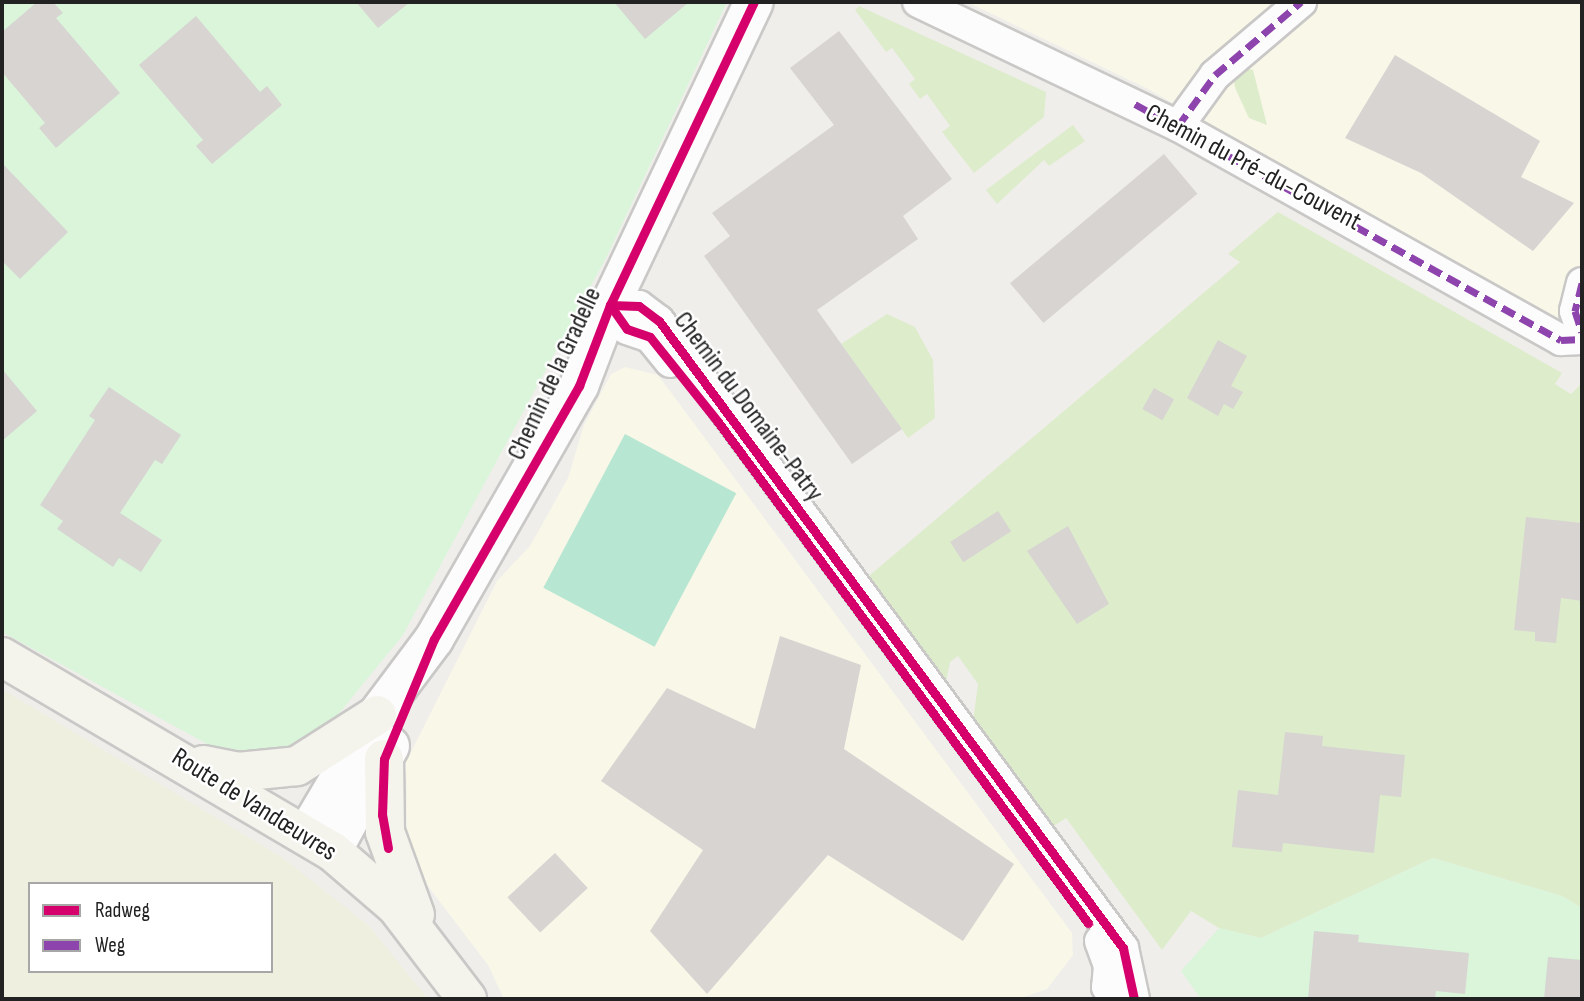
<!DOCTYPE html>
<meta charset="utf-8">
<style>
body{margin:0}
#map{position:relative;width:1584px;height:1001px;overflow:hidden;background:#f0eeeb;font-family:"Sofia Sans Condensed",sans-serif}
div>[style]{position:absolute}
.education>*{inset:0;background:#f8f7e8}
.farmland>*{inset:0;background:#efefdf}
.grass>*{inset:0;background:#ddeccb}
.park>*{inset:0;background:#daf5da}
.pitch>*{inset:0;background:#b7e6d2;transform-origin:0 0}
.building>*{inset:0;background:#d7d4d2;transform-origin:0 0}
.roads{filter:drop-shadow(2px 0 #c9c8c7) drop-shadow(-2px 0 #c9c8c7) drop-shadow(0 2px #c9c8c7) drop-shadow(0 -2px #c9c8c7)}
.minor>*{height:30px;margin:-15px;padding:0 15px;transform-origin:15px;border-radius:15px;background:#fdfcfc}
.tertiary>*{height:38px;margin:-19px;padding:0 19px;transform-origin:19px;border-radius:19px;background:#fdfcfc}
.secondary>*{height:38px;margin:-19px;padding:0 19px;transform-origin:19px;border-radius:19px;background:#f4f4ed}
.quiet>*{height:7px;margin-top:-3.5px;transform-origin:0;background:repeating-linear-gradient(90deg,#8e44ad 0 14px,transparent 0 21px)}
.cycleway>*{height:9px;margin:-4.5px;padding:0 4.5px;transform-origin:4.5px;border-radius:4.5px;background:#d6006c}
span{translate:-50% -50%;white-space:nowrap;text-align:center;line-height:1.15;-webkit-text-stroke:5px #fff;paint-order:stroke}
.street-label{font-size:26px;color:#222}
.frame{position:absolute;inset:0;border:4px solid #222;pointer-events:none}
.legend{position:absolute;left:28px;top:882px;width:245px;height:91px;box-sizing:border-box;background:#fff;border:2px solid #a7a7a7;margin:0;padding:9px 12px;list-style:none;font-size:21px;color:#222}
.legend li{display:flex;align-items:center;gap:14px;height:35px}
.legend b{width:35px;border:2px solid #a7a7a7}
</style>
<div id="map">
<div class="education">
<i style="clip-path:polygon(967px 2px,1582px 2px,1582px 343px,1538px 311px,1148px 89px)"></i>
<i style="clip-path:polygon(625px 367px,658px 375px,1072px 933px,1073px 955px,1047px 989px,1018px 999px,504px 999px,488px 965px,421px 877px,407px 838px,406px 762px,497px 581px,530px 546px,568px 478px,584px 425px,611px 374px)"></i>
</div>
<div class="farmland">
<i style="clip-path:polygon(evenodd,2px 689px,283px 858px,369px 926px,428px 999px,2px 999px,2px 689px,30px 884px,271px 884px,271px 971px,30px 971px,30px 884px)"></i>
</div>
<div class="grass">
<i style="clip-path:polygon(859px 6px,1046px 92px,1044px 117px,974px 173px,942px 132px,950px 126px,927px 94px,920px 99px,909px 84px,915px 79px,892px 48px,886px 52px,855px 10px)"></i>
<i style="clip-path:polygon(1244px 68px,1253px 70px,1267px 125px,1249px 118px,1236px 90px,1232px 75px)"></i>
<i style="clip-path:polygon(1073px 125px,1085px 141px,1049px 166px,1044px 160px,997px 204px,986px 190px)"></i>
<i style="clip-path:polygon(1278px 212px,1562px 373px,1555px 384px,1571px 394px,1582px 383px,1582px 908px,1562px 896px,1433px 858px,1261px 938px,1219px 928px,1191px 911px,1162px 950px,1066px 818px,1046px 831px,972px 729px,978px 684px,958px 656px,950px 662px,944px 692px,863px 581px,1240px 262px,1228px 254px)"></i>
<i style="clip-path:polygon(887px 314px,915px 327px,933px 360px,935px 418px,908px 438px,841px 344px)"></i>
</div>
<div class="park">
<i style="clip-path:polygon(2px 2px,727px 2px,607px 256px,403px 635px,332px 722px,284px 754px,237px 753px,209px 745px,2px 632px)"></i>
<i style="clip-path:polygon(1433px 858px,1562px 896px,1582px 908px,1582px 999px,1201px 999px,1181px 971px,1219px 928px,1261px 938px)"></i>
</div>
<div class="pitch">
<i style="left:625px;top:434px;width:126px;height:174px;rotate:28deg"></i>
</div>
<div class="building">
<i style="clip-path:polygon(37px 2px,53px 2px,63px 13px,56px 18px,120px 93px,56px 148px,39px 128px,45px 123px,2px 72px,2px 32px)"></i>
<i style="clip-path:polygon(356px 2px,410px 2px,378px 28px)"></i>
<i style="clip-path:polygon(614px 2px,689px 2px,645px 39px)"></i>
<i style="clip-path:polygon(196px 16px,260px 92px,267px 86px,282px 105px,212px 164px,196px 146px,203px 140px,139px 65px)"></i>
<i style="clip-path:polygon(839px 31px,952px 179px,903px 216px,918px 239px,817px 310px,902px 429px,852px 464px,704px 256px,730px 236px,712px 213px,834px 125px,790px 68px)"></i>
<i style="clip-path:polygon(1395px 55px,1540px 141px,1521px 177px,1574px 203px,1533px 251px,1421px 173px,1345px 138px)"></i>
<i style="left:1164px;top:154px;width:52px;height:201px;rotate:50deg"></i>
<i style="clip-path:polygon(2px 163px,68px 232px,20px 279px,2px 261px)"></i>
<i style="clip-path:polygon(1218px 340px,1247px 356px,1231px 386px,1243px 392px,1233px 409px,1224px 404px,1218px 416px,1187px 398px)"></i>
<i style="clip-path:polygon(2px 369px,37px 411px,2px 441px)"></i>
<i style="clip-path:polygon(109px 387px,181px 435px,162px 464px,155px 460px,120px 513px,162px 540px,141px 572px,119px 558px,113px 567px,57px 529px,63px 521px,40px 505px,95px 420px,89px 416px)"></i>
<i style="left:1154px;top:388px;width:23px;height:24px;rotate:29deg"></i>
<i style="left:998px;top:511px;width:24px;height:57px;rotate:57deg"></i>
<i style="clip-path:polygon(1526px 517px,1582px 523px,1582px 601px,1561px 598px,1556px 643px,1535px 641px,1535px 632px,1514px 630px)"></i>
<i style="clip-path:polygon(1068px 526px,1109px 604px,1077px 624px,1027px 551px)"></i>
<i style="clip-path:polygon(780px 636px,861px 665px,844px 749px,1014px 864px,963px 941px,828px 855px,707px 994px,650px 931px,703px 850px,601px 781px,667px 688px,755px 729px)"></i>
<i style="clip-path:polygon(1285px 732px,1323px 736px,1322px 746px,1405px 755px,1401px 797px,1380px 795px,1374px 853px,1283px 843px,1282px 852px,1232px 847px,1238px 790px,1278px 795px)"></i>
<i style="left:555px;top:853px;width:48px;height:65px;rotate:47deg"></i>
<i style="clip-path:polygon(1314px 931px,1359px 935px,1358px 942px,1469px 953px,1465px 994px,1436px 991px,1435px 999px,1308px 999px)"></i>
<i style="clip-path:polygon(1548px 957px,1582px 960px,1582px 999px,1544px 999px)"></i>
</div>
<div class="roads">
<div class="minor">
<i style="left:918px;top:2px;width:288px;rotate:25.5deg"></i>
<i style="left:1178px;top:126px;width:439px;rotate:29.2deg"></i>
<i style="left:1561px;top:340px;width:21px;rotate:-3deg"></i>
<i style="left:1178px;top:126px;width:63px;rotate:-54deg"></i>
<i style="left:1215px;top:75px;width:113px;rotate:-40.3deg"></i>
<i style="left:1582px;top:283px;width:29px;rotate:104deg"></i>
<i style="left:1575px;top:311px;width:22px;rotate:72deg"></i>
<i style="left:610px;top:305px;width:29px;rotate:2deg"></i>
<i style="left:639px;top:306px;width:25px;rotate:37deg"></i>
<i style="left:659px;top:321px;width:780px;rotate:53.5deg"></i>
<i style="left:1123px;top:948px;width:52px;rotate:77.8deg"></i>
<i style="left:610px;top:305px;width:29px;rotate:55deg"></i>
<i style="left:627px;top:329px;width:24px;rotate:19deg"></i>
<i style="left:650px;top:337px;width:32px;rotate:51deg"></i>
<i style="left:1100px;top:941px;width:27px;rotate:70deg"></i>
<i style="left:1109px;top:966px;width:21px;rotate:95deg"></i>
<i style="left:1107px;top:987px;width:15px;rotate:53deg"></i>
</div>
<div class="tertiary">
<i style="left:306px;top:835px;width:139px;rotate:-59.4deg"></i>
<i style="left:377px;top:715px;width:95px;rotate:-53.1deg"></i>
<i style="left:434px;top:639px;width:292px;rotate:-60.2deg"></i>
<i style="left:579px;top:386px;width:87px;rotate:-69.1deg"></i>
<i style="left:610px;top:305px;width:335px;rotate:-64.6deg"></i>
<i style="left:332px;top:851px;width:120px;rotate:-61.1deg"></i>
</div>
<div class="secondary">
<i style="left:2px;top:657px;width:383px;rotate:30.5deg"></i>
<i style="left:332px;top:851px;width:84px;rotate:40.7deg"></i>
<i style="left:396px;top:906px;width:117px;rotate:52.6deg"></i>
<i style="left:384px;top:759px;width:73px;rotate:89.2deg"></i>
<i style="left:385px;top:832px;width:88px;rotate:70.1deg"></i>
<i style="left:203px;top:765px;width:36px;rotate:11deg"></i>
<i style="left:238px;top:772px;width:59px;rotate:-5.8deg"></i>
<i style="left:297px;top:766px;width:95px;rotate:-32.5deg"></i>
</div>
</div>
<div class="quiet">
<i style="left:1135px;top:104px;width:487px;rotate:29deg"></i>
<i style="left:1561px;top:340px;width:21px;rotate:-3deg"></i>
<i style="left:1178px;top:126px;width:63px;rotate:-54deg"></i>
<i style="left:1215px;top:75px;width:113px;rotate:-40.3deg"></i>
<i style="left:1582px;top:283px;width:29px;rotate:104deg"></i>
<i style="left:1575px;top:311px;width:22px;rotate:72deg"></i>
</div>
<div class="cycleway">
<i style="left:610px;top:305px;width:29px;rotate:2deg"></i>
<i style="left:639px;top:306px;width:25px;rotate:37deg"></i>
<i style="left:659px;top:321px;width:780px;rotate:53.5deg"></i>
<i style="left:1123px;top:948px;width:52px;rotate:77.8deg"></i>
<i style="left:610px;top:305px;width:29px;rotate:55deg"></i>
<i style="left:627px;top:329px;width:24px;rotate:19deg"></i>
<i style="left:650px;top:337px;width:109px;rotate:51.3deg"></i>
<i style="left:718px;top:422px;width:623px;rotate:53.55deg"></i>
<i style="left:388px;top:848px;width:34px;rotate:-100deg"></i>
<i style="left:382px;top:815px;width:56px;rotate:-88deg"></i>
<i style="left:384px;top:759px;width:130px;rotate:-67.4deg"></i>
<i style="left:434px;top:639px;width:292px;rotate:-60.2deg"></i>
<i style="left:579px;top:386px;width:87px;rotate:-69.1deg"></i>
<i style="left:610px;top:305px;width:335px;rotate:-64.6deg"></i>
</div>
<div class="street-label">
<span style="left:1253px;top:168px;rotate:28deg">Chemin du Pré-du-Couvent</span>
<span style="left:555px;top:374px;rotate:-65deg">Chemin de la Gradelle</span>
<span style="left:748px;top:407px;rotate:53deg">Chemin du Domaine-Patry</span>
<span style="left:254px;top:805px;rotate:32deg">Route de Vandœuvres</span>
</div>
<div class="frame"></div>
<ul class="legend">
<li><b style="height:9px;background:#d6006c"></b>Radweg</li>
<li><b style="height:9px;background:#8e44ad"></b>Weg</li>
</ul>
</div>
